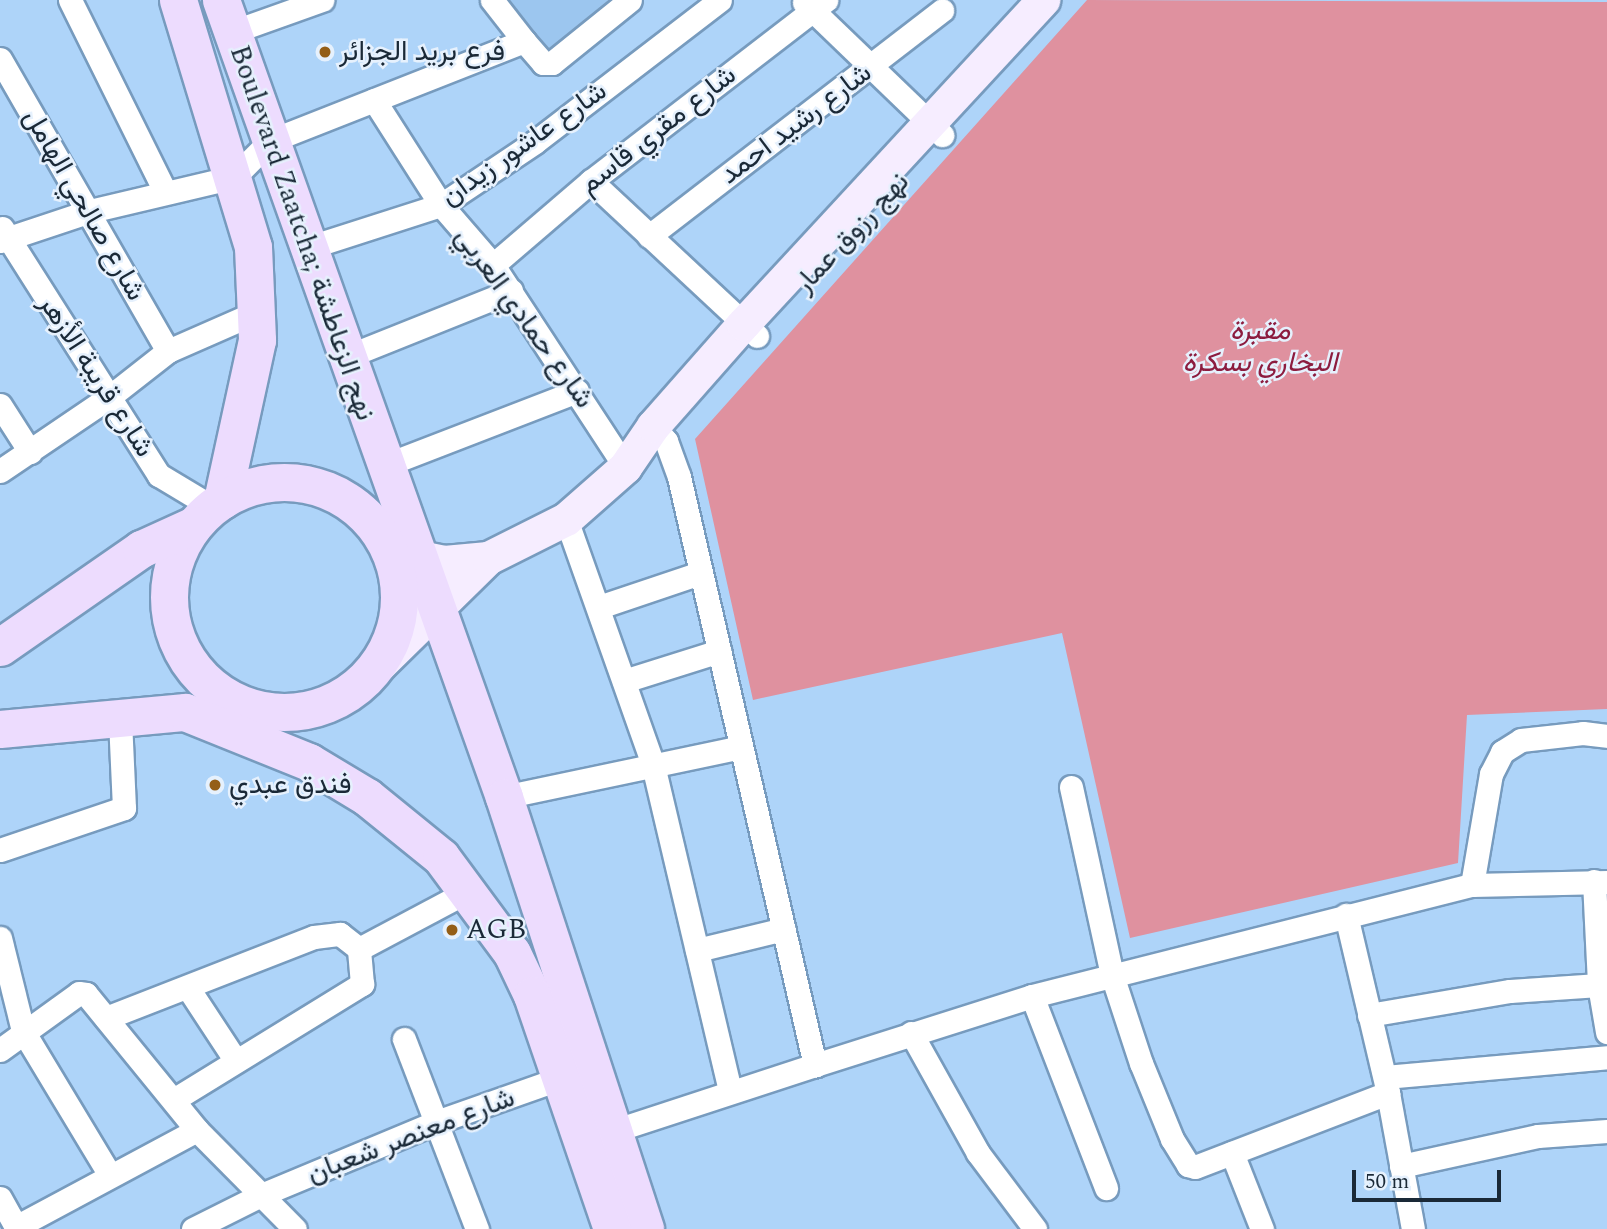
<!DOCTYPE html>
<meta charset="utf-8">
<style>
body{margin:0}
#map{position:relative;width:1607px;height:1229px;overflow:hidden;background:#aed4f9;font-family:Spectral,Vazirmatn,serif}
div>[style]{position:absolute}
.built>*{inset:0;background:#9cc6ef}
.green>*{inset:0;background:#df919f}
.roads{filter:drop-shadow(2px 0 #779bbe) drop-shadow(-2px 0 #779bbe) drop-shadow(0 2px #779bbe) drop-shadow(0 -2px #779bbe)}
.minor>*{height:23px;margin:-11.5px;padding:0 11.5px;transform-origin:11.5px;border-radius:11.5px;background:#fff}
.secondary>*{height:33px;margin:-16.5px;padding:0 16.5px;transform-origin:16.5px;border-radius:16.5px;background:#f6edff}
.primary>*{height:37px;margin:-18.5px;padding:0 18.5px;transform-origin:18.5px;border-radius:18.5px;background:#eddcfe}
.primary>.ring{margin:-18.5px;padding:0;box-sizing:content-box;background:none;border:37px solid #eddcfe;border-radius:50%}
.dots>*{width:19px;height:19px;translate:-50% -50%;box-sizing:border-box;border:4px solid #e6f1fd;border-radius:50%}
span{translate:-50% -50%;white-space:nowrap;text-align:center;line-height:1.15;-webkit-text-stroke:5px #e6f1fd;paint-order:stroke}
.poi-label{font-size:28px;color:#1a2937}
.left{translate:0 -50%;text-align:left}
.street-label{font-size:28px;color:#1a2937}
.park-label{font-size:28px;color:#8c1c3f;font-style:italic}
.scale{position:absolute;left:1352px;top:1170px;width:149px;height:32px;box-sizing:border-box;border:4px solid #1a2937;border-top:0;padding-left:9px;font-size:21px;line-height:24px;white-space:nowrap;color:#1a2937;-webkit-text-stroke:5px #e6f1fd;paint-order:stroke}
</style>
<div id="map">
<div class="built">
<i style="clip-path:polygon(500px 0,616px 0,545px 57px)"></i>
</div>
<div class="green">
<i style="clip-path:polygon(1087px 0,1607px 2px,1607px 709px,1467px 715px,1458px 863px,1130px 938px,1062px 633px,753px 700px,695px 439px)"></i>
</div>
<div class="roads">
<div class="minor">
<i style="left:70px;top:0;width:213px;rotate:63.6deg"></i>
<i style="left:492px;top:0;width:52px;rotate:52deg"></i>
<i style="left:804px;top:2px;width:192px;rotate:43.9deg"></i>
<i style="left:232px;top:32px;width:96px;rotate:-19.6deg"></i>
<i style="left:0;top:59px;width:337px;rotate:60.1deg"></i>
<i style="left:374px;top:100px;width:125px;rotate:57.5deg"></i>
<i style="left:441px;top:205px;width:79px;rotate:49.1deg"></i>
<i style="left:493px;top:265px;width:241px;rotate:56.8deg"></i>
<i style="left:591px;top:181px;width:227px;rotate:43deg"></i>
<i style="left:2px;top:228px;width:293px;rotate:57.6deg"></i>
<i style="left:159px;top:475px;width:62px;rotate:31.1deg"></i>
<i style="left:649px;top:236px;width:370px;rotate:-37.6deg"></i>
<i style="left:0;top:241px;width:95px;rotate:-18.4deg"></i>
<i style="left:90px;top:211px;width:148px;rotate:-13.3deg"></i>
<i style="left:234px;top:177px;width:51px;rotate:-45deg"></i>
<i style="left:270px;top:141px;width:273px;rotate:-21.5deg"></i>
<i style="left:524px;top:41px;width:29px;rotate:49deg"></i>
<i style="left:543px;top:63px;width:9px"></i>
<i style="left:552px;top:63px;width:100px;rotate:-38.9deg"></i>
<i style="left:307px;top:248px;width:141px;rotate:-17.8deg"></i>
<i style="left:441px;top:205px;width:113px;rotate:-33.8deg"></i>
<i style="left:535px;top:142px;width:233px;rotate:-37.5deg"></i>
<i style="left:493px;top:265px;width:129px;rotate:-40.6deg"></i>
<i style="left:591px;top:181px;width:297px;rotate:-37.6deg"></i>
<i style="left:346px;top:357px;width:178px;rotate:-21.8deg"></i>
<i style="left:0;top:405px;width:56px;rotate:57.4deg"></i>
<i style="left:653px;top:426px;width:20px;rotate:49deg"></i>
<i style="left:666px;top:441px;width:38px;rotate:70deg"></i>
<i style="left:679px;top:477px;width:604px;rotate:76.98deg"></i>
<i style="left:815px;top:1065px;width:228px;rotate:-17.6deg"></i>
<i style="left:1032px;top:996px;width:454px;rotate:-14.2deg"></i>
<i style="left:1472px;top:885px;width:135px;rotate:-1.3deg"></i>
<i style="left:383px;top:466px;width:208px;rotate:-21.1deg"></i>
<i style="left:0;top:471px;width:130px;rotate:-34.1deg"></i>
<i style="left:108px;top:398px;width:76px;rotate:-38.1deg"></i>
<i style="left:168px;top:351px;width:99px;rotate:-23.7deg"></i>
<i style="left:566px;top:519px;width:261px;rotate:70.5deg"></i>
<i style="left:653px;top:765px;width:335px;rotate:76.7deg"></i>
<i style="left:599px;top:607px;width:107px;rotate:-18.6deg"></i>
<i style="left:624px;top:681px;width:100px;rotate:-17.5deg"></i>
<i style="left:1071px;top:787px;width:192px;rotate:77.7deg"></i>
<i style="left:1112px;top:975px;width:93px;rotate:71.8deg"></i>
<i style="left:1141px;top:1063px;width:82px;rotate:67.8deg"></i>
<i style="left:1172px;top:1139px;width:31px;rotate:58deg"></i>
<i style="left:1188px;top:1165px;width:7px;rotate:16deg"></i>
<i style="left:1195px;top:1167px;width:207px;rotate:-21deg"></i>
<i style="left:1388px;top:1093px;width:183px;rotate:-103.3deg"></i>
<i style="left:504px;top:797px;width:242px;rotate:-11.9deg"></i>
<i style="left:0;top:850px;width:131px;rotate:-18.7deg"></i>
<i style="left:124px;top:808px;width:87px;rotate:-92.6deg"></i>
<i style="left:1594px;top:881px;width:104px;rotate:87.2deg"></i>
<i style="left:1599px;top:985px;width:48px;rotate:80.3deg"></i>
<i style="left:1472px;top:885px;width:113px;rotate:-80.3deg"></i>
<i style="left:1491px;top:774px;width:25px;rotate:-63deg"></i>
<i style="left:1502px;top:752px;width:22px;rotate:-32deg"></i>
<i style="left:1521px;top:740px;width:62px;rotate:-6.4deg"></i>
<i style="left:1583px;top:733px;width:24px;rotate:7deg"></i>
<i style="left:0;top:938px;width:96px;rotate:76.1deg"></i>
<i style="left:23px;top:1031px;width:168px;rotate:58.9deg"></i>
<i style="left:697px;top:950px;width:89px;rotate:-13.6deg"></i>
<i style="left:188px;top:988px;width:87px;rotate:56.7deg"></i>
<i style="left:1032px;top:996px;width:206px;rotate:68.9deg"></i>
<i style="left:1369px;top:1015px;width:143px;rotate:-9.7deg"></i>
<i style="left:1510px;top:991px;width:89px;rotate:-3.9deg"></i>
<i style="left:106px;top:1018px;width:223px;rotate:-21.3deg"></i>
<i style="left:314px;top:937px;width:26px;rotate:-7deg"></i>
<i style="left:340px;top:934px;width:24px;rotate:38deg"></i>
<i style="left:359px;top:949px;width:123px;rotate:-28deg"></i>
<i style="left:911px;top:1033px;width:137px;rotate:60.8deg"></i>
<i style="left:978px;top:1153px;width:95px;rotate:53.1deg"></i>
<i style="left:404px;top:1039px;width:204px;rotate:69deg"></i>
<i style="left:0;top:1050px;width:97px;rotate:-35.8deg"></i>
<i style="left:79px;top:993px;width:7px;rotate:8deg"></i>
<i style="left:86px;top:994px;width:176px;rotate:50.8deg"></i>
<i style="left:197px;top:1130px;width:139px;rotate:45.3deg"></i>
<i style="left:1385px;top:1077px;width:223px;rotate:-5.1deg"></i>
<i style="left:1388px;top:1093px;width:138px;rotate:79.6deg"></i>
<i style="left:175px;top:1099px;width:220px;rotate:-31.6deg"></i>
<i style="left:362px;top:984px;width:35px;rotate:-95deg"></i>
<i style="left:613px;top:1131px;width:213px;rotate:-18.1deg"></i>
<i style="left:1232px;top:1153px;width:82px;rotate:68.5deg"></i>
<i style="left:1401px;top:1166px;width:140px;rotate:-12.4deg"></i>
<i style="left:1538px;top:1136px;width:69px;rotate:-4.1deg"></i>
<i style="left:0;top:1198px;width:35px;rotate:61deg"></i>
<i style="left:16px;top:1227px;width:205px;rotate:-28.2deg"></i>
<i style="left:193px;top:1229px;width:76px;rotate:-26.6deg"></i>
<i style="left:261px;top:1195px;width:193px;rotate:-22.6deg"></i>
<i style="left:439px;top:1121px;width:129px;rotate:-19.4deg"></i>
</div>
<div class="secondary">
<i style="left:390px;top:551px;width:55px;rotate:11.5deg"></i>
<i style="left:444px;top:562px;width:44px;rotate:-5.2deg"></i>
<i style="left:369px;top:675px;width:167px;rotate:-44.5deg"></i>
<i style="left:488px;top:558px;width:87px;rotate:-26.6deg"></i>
<i style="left:566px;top:519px;width:79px;rotate:-41.4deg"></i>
<i style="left:625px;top:467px;width:50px;rotate:-55.7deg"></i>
<i style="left:653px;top:426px;width:136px;rotate:-48.6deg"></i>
<i style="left:743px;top:324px;width:442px;rotate:-47.2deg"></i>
</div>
<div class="primary">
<i style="left:178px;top:0;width:258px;rotate:73.1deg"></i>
<i style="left:253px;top:247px;width:93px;rotate:87.5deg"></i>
<i style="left:257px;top:340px;width:164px;rotate:102.3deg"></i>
<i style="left:221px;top:0;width:846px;rotate:70.45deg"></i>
<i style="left:504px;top:797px;width:454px;rotate:71.9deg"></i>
<i class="ring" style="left:169px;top:482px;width:193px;height:193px"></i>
<i style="left:0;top:647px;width:172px;rotate:-34.8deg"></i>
<i style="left:141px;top:549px;width:58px;rotate:-24.4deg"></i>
<i style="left:0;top:729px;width:186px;rotate:-5.3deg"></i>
<i style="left:185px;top:712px;width:134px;rotate:22deg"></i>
<i style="left:309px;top:762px;width:68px;rotate:31.1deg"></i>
<i style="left:367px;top:797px;width:95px;rotate:39deg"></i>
<i style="left:441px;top:857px;width:119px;rotate:53.5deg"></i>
<i style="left:512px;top:953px;width:47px;rotate:64.5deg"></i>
<i style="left:532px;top:995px;width:247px;rotate:71.1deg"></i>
</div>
</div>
<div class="dots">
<i style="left:325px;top:52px;background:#945e16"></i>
<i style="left:215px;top:785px;background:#945e16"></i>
<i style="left:452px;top:930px;background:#945e16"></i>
</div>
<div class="poi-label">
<span class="left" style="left:339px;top:52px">فرع بريد الجزائر</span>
<span class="left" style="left:229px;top:785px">فندق عبدي</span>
<span class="left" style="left:466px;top:930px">AGB</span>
</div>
<div class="street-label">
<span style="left:796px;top:124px;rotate:-37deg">شارع رشيد احمد</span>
<span style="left:658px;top:130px;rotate:-38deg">شارع مقري قاسم</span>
<span style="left:524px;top:144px;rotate:-35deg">شارع عاشور زيدان</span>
<span style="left:84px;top:205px;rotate:60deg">شارع صالحي الهامل</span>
<span style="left:302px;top:233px;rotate:71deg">Boulevard Zaatcha; نهج الزعاطشة</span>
<span style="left:852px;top:233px;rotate:-47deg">نهج رزوق عمار</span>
<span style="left:524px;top:318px;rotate:54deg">شارع حمادي العربي</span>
<span style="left:96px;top:376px;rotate:57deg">شارع قريبة الأزهر</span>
<span style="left:411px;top:1136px;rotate:-21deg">شارع معنصر شعبان</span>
</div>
<div class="park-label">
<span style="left:1260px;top:347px">مقبرة<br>البخاري بسكرة</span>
</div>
<div class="scale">50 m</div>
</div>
